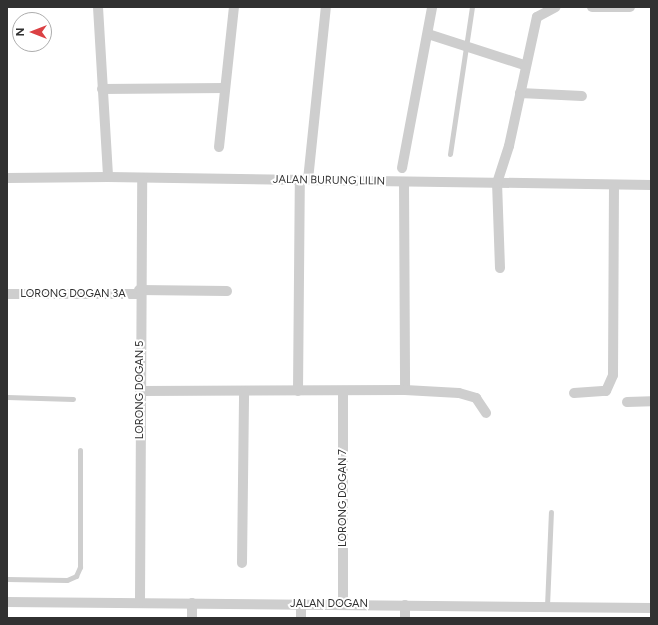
<!DOCTYPE html>
<style>
body{margin:0}
#map{position:relative;width:658px;height:625px;overflow:hidden;background:#fff;font-family:Figtree,sans-serif}
div>[style]{position:absolute}
.lane>*{height:5px;margin:-2.5px;padding:0 2.5px;transform-origin:2.5px;border-radius:2.5px;background:#cecece}
.street>*{height:10px;margin:-5px;padding:0 5px;transform-origin:5px;border-radius:5px;background:#cecece}
span{translate:-50% -50%;white-space:nowrap;text-align:center;line-height:1.15;-webkit-text-stroke:4px #fff;paint-order:stroke}
.street-label{font-size:11px;color:#313131}
.frame{position:absolute;inset:0;border:8px solid #313131;pointer-events:none}
.north{position:absolute;left:12px;top:12px;width:40px;height:40px;box-sizing:border-box;background:#fff;border:1px solid #adadad;border-radius:50%;rotate:270deg;font-size:11px;font-weight:700;line-height:16px;text-align:center;color:#313131}
.north::after{content:'';display:block;margin:auto;width:14px;height:18px;background:#db4144;clip-path:polygon(50% 0,100% 100%,50% 72%,0 100%)}
</style>
<div id="map">
<div class="lane">
<i style="left:450px;top:154px;width:149px;rotate:-81.5deg"></i>
<i style="left:7px;top:397px;width:66px;rotate:1.7deg"></i>
<i style="left:7px;top:579px;width:60px;rotate:1deg"></i>
<i style="left:67px;top:580px;width:10px;rotate:-24deg"></i>
<i style="left:76px;top:576px;width:10px;rotate:-66deg"></i>
<i style="left:80px;top:567px;width:117px;rotate:-90deg"></i>
<i style="left:547px;top:606px;width:94px;rotate:-87.6deg"></i>
</div>
<div class="street">
<i style="left:98px;top:7px;width:170px;rotate:86.6deg"></i>
<i style="left:592px;top:7px;width:38px"></i>
<i style="left:428px;top:34px;width:101px;rotate:17.9deg"></i>
<i style="left:102px;top:89px;width:123px;rotate:-0.5deg"></i>
<i style="left:520px;top:93px;width:62px;rotate:2.8deg"></i>
<i style="left:219px;top:147px;width:141px;rotate:-83.9deg"></i>
<i style="left:402px;top:168px;width:164px;rotate:-79.4deg"></i>
<i style="left:7px;top:178px;width:101px;rotate:-0.6deg"></i>
<i style="left:108px;top:177px;width:543px;rotate:0.84deg"></i>
<i style="left:308px;top:180px;width:174px;rotate:-84.1deg"></i>
<i style="left:404px;top:182px;width:208px;rotate:89.7deg"></i>
<i style="left:500px;top:268px;width:85px;rotate:-92deg"></i>
<i style="left:497px;top:183px;width:39px;rotate:-72deg"></i>
<i style="left:509px;top:146px;width:132px;rotate:-77.8deg"></i>
<i style="left:537px;top:17px;width:21px;rotate:-28deg"></i>
<i style="left:139px;top:290px;width:88px;rotate:0.7deg"></i>
<i style="left:7px;top:294px;width:133px"></i>
<i style="left:140px;top:391px;width:265px;rotate:-0.2deg"></i>
<i style="left:405px;top:390px;width:54px;rotate:3.2deg"></i>
<i style="left:459px;top:393px;width:18px;rotate:16deg"></i>
<i style="left:476px;top:398px;width:18px;rotate:56deg"></i>
<i style="left:298px;top:391px;width:211px;rotate:-89.5deg"></i>
<i style="left:343px;top:391px;width:214px;rotate:90deg"></i>
<i style="left:574px;top:393px;width:32px;rotate:-4deg"></i>
<i style="left:606px;top:391px;width:17px;rotate:-66deg"></i>
<i style="left:613px;top:375px;width:190px;rotate:-89.7deg"></i>
<i style="left:627px;top:402px;width:24px;rotate:-2deg"></i>
<i style="left:242px;top:563px;width:172px;rotate:-89.3deg"></i>
<i style="left:7px;top:602px;width:644px;rotate:0.53deg"></i>
<i style="left:140px;top:602px;width:424px;rotate:-89.7deg"></i>
<i style="left:301px;top:604px;width:14px;rotate:90deg"></i>
<i style="left:192px;top:618px;width:15px;rotate:-90deg"></i>
<i style="left:405px;top:618px;width:13px;rotate:-90deg"></i>
</div>
<div class="street-label">
<span style="left:329px;top:181px;rotate:1deg">JALAN BURUNG LILIN</span>
<span style="left:73px;top:294px">LORONG DOGAN 3A</span>
<span style="left:140px;top:390px;rotate:-90deg">LORONG DOGAN 5</span>
<span style="left:343px;top:498px;rotate:-90deg">LORONG DOGAN 7</span>
<span style="left:329px;top:604px">JALAN DOGAN</span>
</div>
<div class="frame"></div>
<div class="north">N</div>
</div>
